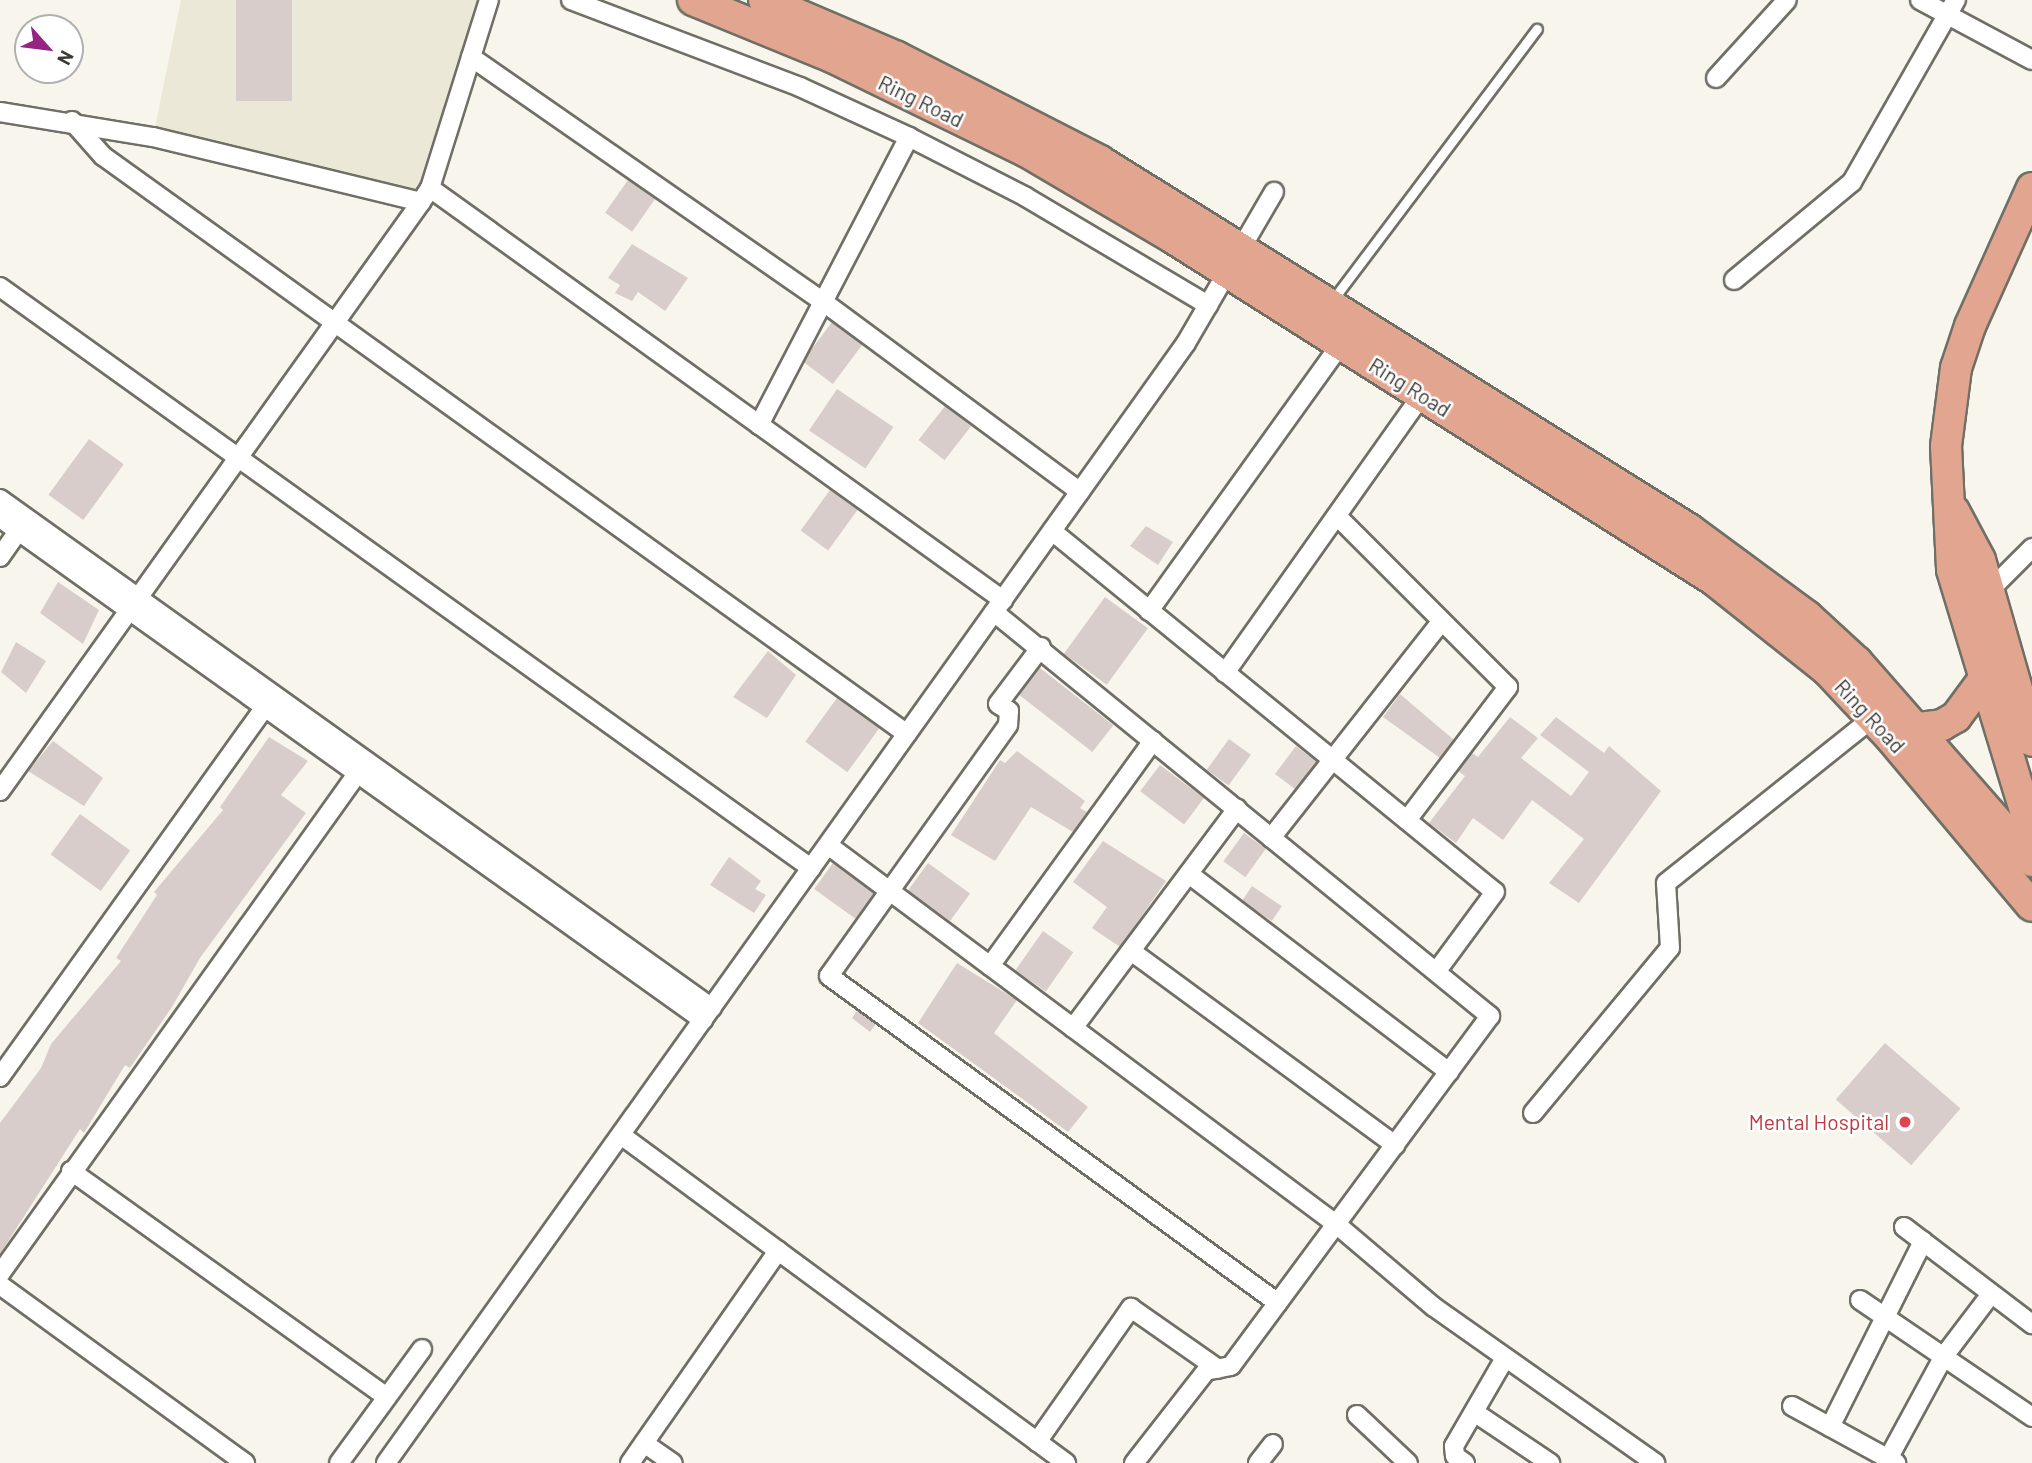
<!DOCTYPE html>
<style>
body{margin:0}
#map{position:relative;width:2032px;height:1463px;overflow:hidden;background:#f8f6ec;font-family:Barlow,sans-serif}
div>[style]{position:absolute}
.built>*{inset:0;background:#ece8d7}
.building>*{inset:0;background:#d8cdcb;transform-origin:0 0}
.roads{filter:drop-shadow(2px 0 #706f66) drop-shadow(-2px 0 #706f66) drop-shadow(0 2px #706f66) drop-shadow(0 -2px #706f66)}
.service>*{height:9px;margin:-4.5px;padding:0 4.5px;transform-origin:4.5px;border-radius:4.5px;background:#fff}
.minor>*{height:18px;margin:-9px;padding:0 9px;transform-origin:9px;border-radius:9px;background:#fff}
.trunk>*{height:30px;margin:-15px;padding:0 15px;transform-origin:15px;border-radius:15px;background:#e2a690}
.dots>*{width:19px;height:19px;translate:-50% -50%;box-sizing:border-box;border:4px solid #fff;border-radius:50%}
span{translate:-50% -50%;white-space:nowrap;text-align:center;line-height:1.15;-webkit-text-stroke:5px #fff;paint-order:stroke}
.street-label{font-size:21px;color:#3a3935}
.health-label{font-size:21px;color:#be3a42}
.right{translate:-100% -50%;text-align:right}
.north{position:absolute;left:14px;top:14px;width:70px;height:70px;box-sizing:border-box;background:#fff;border:2px solid #b0b0ae;border-radius:50%;rotate:118deg;font-size:19px;font-weight:700;line-height:28px;text-align:center;color:#3a3935}
.north::after{content:'';display:block;margin:auto;width:24px;height:32px;background:#962482;clip-path:polygon(50% 0,100% 100%,50% 72%,0 100%)}
</style>
<div id="map">
<div class="built">
<i style="clip-path:polygon(181px 0,489px 0,421px 202px,153px 137px)"></i>
</div>
<div class="building">
<i style="left:236px;top:0;width:56px;height:101px"></i>
<i style="left:628px;top:180px;width:33px;height:40px;rotate:35deg"></i>
<i style="clip-path:polygon(632px 244px,688px 278px,665px 311px,638px 292px,632px 301px,615px 293px,620px 285px,608px 278px)"></i>
<i style="left:832px;top:322px;width:38px;height:49px;rotate:37deg"></i>
<i style="left:837px;top:389px;width:68px;height:50px;rotate:34deg"></i>
<i style="left:945px;top:406px;width:33px;height:43px;rotate:38deg"></i>
<i style="left:89px;top:439px;width:43px;height:69px;rotate:36deg"></i>
<i style="left:830px;top:490px;width:34px;height:50px;rotate:36deg"></i>
<i style="clip-path:polygon(1146px 526px,1173px 542px,1158px 565px,1130px 546px)"></i>
<i style="clip-path:polygon(58px 582px,99px 610px,83px 644px,40px 613px)"></i>
<i style="left:1105px;top:597px;width:53px;height:70px;rotate:36deg"></i>
<i style="clip-path:polygon(16px 642px,46px 661px,26px 693px,1px 672px)"></i>
<i style="clip-path:polygon(768px 651px,796px 675px,767px 718px,733px 697px)"></i>
<i style="left:1040px;top:668px;width:93px;height:34px;rotate:38deg"></i>
<i style="clip-path:polygon(1400px 694px,1454px 740px,1440px 758px,1383px 717px)"></i>
<i style="left:837px;top:698px;width:52px;height:54px;rotate:36deg"></i>
<i style="clip-path:polygon(1510px 717px,1538px 738px,1521px 758px,1571px 796px,1589px 772px,1540px 735px,1556px 717px,1604px 753px,1609px 746px,1661px 791px,1579px 903px,1549px 883px,1584px 839px,1532px 800px,1503px 840px,1473px 818px,1456px 843px,1429px 823px,1465px 776px,1458px 771px,1472px 753px,1478px 757px)"></i>
<i style="clip-path:polygon(269px 737px,308px 761px,281px 795px,306px 813px,200px 958px,172px 1007px,130px 1068px,125px 1065px,84px 1133px,80px 1129px,0 1254px,0 1123px,41px 1068px,51px 1044px,121px 961px,116px 958px,157px 895px,154px 892px,223px 810px,220px 807px)"></i>
<i style="left:1229px;top:739px;width:27px;height:38px;rotate:36deg"></i>
<i style="clip-path:polygon(53px 741px,103px 778px,84px 806px,28px 771px)"></i>
<i style="left:1296px;top:746px;width:26px;height:35px;rotate:37deg"></i>
<i style="clip-path:polygon(1017px 751px,1085px 801px,1080px 808px,1087px 812px,1073px 832px,1031px 807px,995px 861px,951px 835px,1000px 760px,1005px 763px)"></i>
<i style="left:1160px;top:765px;width:55px;height:33px;rotate:37deg"></i>
<i style="left:80px;top:814px;width:62px;height:50px;rotate:36deg"></i>
<i style="left:1244px;top:833px;width:27px;height:35px;rotate:36deg"></i>
<i style="clip-path:polygon(1103px 841px,1166px 881px,1120px 947px,1092px 928px,1107px 907px,1073px 882px)"></i>
<i style="clip-path:polygon(729px 857px,761px 881px,755px 889px,766px 895px,754px 913px,710px 885px)"></i>
<i style="left:833px;top:863px;width:51px;height:32px;rotate:36deg"></i>
<i style="left:928px;top:863px;width:52px;height:34px;rotate:36deg"></i>
<i style="left:1252px;top:886px;width:36px;height:18px;rotate:34deg"></i>
<i style="left:1043px;top:931px;width:37px;height:48px;rotate:35deg"></i>
<i style="clip-path:polygon(957px 963px,1017px 1000px,994px 1033px,1088px 1107px,1068px 1132px,918px 1023px)"></i>
<i style="clip-path:polygon(857px 1011px,876px 1024px,870px 1032px,852px 1018px)"></i>
<i style="left:1885px;top:1043px;width:100px;height:75px;rotate:41deg"></i>
</div>
<div class="roads">
<div class="service">
<i style="left:1331px;top:302px;width:342px;rotate:-53deg"></i>
</div>
<div class="minor">
<i style="left:571px;top:0;width:245px;rotate:20.8deg"></i>
<i style="left:800px;top:87px;width:120px;rotate:24.6deg"></i>
<i style="left:909px;top:137px;width:131px;rotate:27.1deg"></i>
<i style="left:1026px;top:197px;width:212px;rotate:30.7deg"></i>
<i style="left:1920px;top:0;width:127px;rotate:28.2deg"></i>
<i style="left:471px;top:57px;width:431px;rotate:34.8deg"></i>
<i style="left:825px;top:303px;width:317px;rotate:36.5deg"></i>
<i style="left:1716px;top:78px;width:105px;rotate:-47.7deg"></i>
<i style="left:0;top:112px;width:155px;rotate:9.3deg"></i>
<i style="left:153px;top:137px;width:276px;rotate:13.6deg"></i>
<i style="left:72px;top:121px;width:47px;rotate:48.5deg"></i>
<i style="left:103px;top:156px;width:990px;rotate:35.71deg"></i>
<i style="left:430px;top:188px;width:706px;rotate:35.72deg"></i>
<i style="left:1734px;top:280px;width:153px;rotate:-39.7deg"></i>
<i style="left:1852px;top:182px;width:210px;rotate:-60.3deg"></i>
<i style="left:0;top:287px;width:998px;rotate:35.62deg"></i>
<i style="left:759px;top:425px;width:325px;rotate:-62.5deg"></i>
<i style="left:0;top:499px;width:875px;rotate:35.56deg"></i>
<i style="left:1337px;top:516px;width:242px;rotate:45deg"></i>
<i style="left:1508px;top:687px;width:167px;rotate:127.2deg"></i>
<i style="left:0;top:518px;width:864px;rotate:35.53deg"></i>
<i style="left:1052px;top:531px;width:571px;rotate:39.18deg"></i>
<i style="left:1495px;top:892px;width:99px;rotate:126.4deg"></i>
<i style="left:0;top:557px;width:42px;rotate:-54.8deg"></i>
<i style="left:1989px;top:591px;width:61px;rotate:-45deg"></i>
<i style="left:1149px;top:611px;width:329px;rotate:-54.3deg"></i>
<i style="left:994px;top:612px;width:640px;rotate:39.16deg"></i>
<i style="left:1490px;top:1016px;width:435px;rotate:126.5deg"></i>
<i style="left:1231px;top:1366px;width:25px;rotate:169deg"></i>
<i style="left:1206px;top:1371px;width:117px;rotate:128deg"></i>
<i style="left:1041px;top:647px;width:71px;rotate:127deg"></i>
<i style="left:998px;top:704px;width:13px;rotate:32deg"></i>
<i style="left:1009px;top:711px;width:14px;rotate:94deg"></i>
<i style="left:1008px;top:725px;width:308px;rotate:125.5deg"></i>
<i style="left:829px;top:976px;width:555px;rotate:36.07deg"></i>
<i style="left:1225px;top:673px;width:341px;rotate:-54.7deg"></i>
<i style="left:0;top:791px;width:724px;rotate:-54.44deg"></i>
<i style="left:421px;top:202px;width:17px;rotate:-57deg"></i>
<i style="left:430px;top:188px;width:197px;rotate:-72.6deg"></i>
<i style="left:1271px;top:838px;width:276px;rotate:-51.8deg"></i>
<i style="left:828px;top:845px;width:634px;rotate:36.73deg"></i>
<i style="left:1336px;top:1224px;width:128px;rotate:40.3deg"></i>
<i style="left:1434px;top:1307px;width:271px;rotate:35.2deg"></i>
<i style="left:1189px;top:874px;width:327px;rotate:37.3deg"></i>
<i style="left:1131px;top:951px;width:328px;rotate:36.3deg"></i>
<i style="left:990px;top:966px;width:278px;rotate:-54.1deg"></i>
<i style="left:1073px;top:1028px;width:274px;rotate:-53.2deg"></i>
<i style="left:0;top:1077px;width:465px;rotate:-54.4deg"></i>
<i style="left:1533px;top:1113px;width:214px;rotate:-50.3deg"></i>
<i style="left:1670px;top:948px;width:65px;rotate:-93.5deg"></i>
<i style="left:1666px;top:883px;width:265px;rotate:-38.6deg"></i>
<i style="left:621px;top:1135px;width:553px;rotate:36.39deg"></i>
<i style="left:71px;top:1171px;width:388px;rotate:35.6deg"></i>
<i style="left:1904px;top:1227px;width:161px;rotate:37.2deg"></i>
<i style="left:0;top:1274px;width:627px;rotate:-54.48deg"></i>
<i style="left:0;top:1285px;width:303px;rotate:36deg"></i>
<i style="left:1860px;top:1300px;width:208px;rotate:34.2deg"></i>
<i style="left:1792px;top:1406px;width:119px;rotate:28.7deg"></i>
<i style="left:1474px;top:1412px;width:92px;rotate:33.9deg"></i>
<i style="left:1357px;top:1415px;width:70px;rotate:43.3deg"></i>
<i style="left:1830px;top:1427px;width:208px;rotate:-63.4deg"></i>
<i style="left:1037px;top:1442px;width:164px;rotate:-55deg"></i>
<i style="left:1131px;top:1308px;width:106px;rotate:35deg"></i>
<i style="left:644px;top:1443px;width:35px;rotate:35deg"></i>
<i style="left:1888px;top:1459px;width:117px;rotate:-61.5deg"></i>
<i style="left:1944px;top:1356px;width:78px;rotate:-52.8deg"></i>
<i style="left:339px;top:1463px;width:141px;rotate:-53.9deg"></i>
<i style="left:386px;top:1463px;width:1376px;rotate:-54.46deg"></i>
<i style="left:1186px;top:343px;width:175px;rotate:-59.8deg"></i>
<i style="left:630px;top:1463px;width:259px;rotate:-55.1deg"></i>
<i style="left:1258px;top:1463px;width:24px;rotate:-52deg"></i>
<i style="left:1465px;top:1463px;width:12px;rotate:-145deg"></i>
<i style="left:1455px;top:1456px;width:10px;rotate:-96deg"></i>
<i style="left:1454px;top:1446px;width:102px;rotate:-59.9deg"></i>
</div>
<div class="trunk">
<i style="left:693px;top:0;width:150px;rotate:22.3deg"></i>
<i style="left:832px;top:57px;width:217px;rotate:26deg"></i>
<i style="left:1027px;top:152px;width:169px;rotate:30.5deg"></i>
<i style="left:1173px;top:238px;width:640px;rotate:32.3deg"></i>
<i style="left:1714px;top:580px;width:144px;rotate:38.5deg"></i>
<i style="left:1827px;top:670px;width:93px;rotate:46.7deg"></i>
<i style="left:1891px;top:738px;width:219px;rotate:50deg"></i>
<i style="left:764px;top:0;width:145px;rotate:23.2deg"></i>
<i style="left:897px;top:57px;width:228px;rotate:27.1deg"></i>
<i style="left:1100px;top:161px;width:695px;rotate:32deg"></i>
<i style="left:1689px;top:529px;width:147px;rotate:36.4deg"></i>
<i style="left:1807px;top:616px;width:68px;rotate:42.6deg"></i>
<i style="left:1857px;top:662px;width:265px;rotate:48.7deg"></i>
<i style="left:2032px;top:188px;width:151px;rotate:114.2deg"></i>
<i style="left:1970px;top:326px;width:44px;rotate:108.4deg"></i>
<i style="left:1956px;top:368px;width:79px;rotate:97.3deg"></i>
<i style="left:1946px;top:446px;width:124px;rotate:87.2deg"></i>
<i style="left:1952px;top:570px;width:276px;rotate:73.1deg"></i>
<i style="left:1954px;top:511px;width:55px;rotate:62deg"></i>
<i style="left:1980px;top:560px;width:188px;rotate:74deg"></i>
<i style="left:1919px;top:728px;width:23px;rotate:-7deg"></i>
<i style="left:1942px;top:725px;width:16px;rotate:-30deg"></i>
<i style="left:1956px;top:717px;width:47px;rotate:-53.6deg"></i>
</div>
</div>
<div class="dots">
<i style="left:1905px;top:1122px;background:#e0444e"></i>
</div>
<div class="street-label">
<span style="left:921px;top:101px;rotate:26deg">Ring Road</span>
<span style="left:1410px;top:387px;rotate:32deg">Ring Road</span>
<span style="left:1870px;top:716px;rotate:47deg">Ring Road</span>
</div>
<div class="health-label">
<span class="right" style="left:1889px;top:1122px">Mental Hospital</span>
</div>
<div class="north">N</div>
</div>
